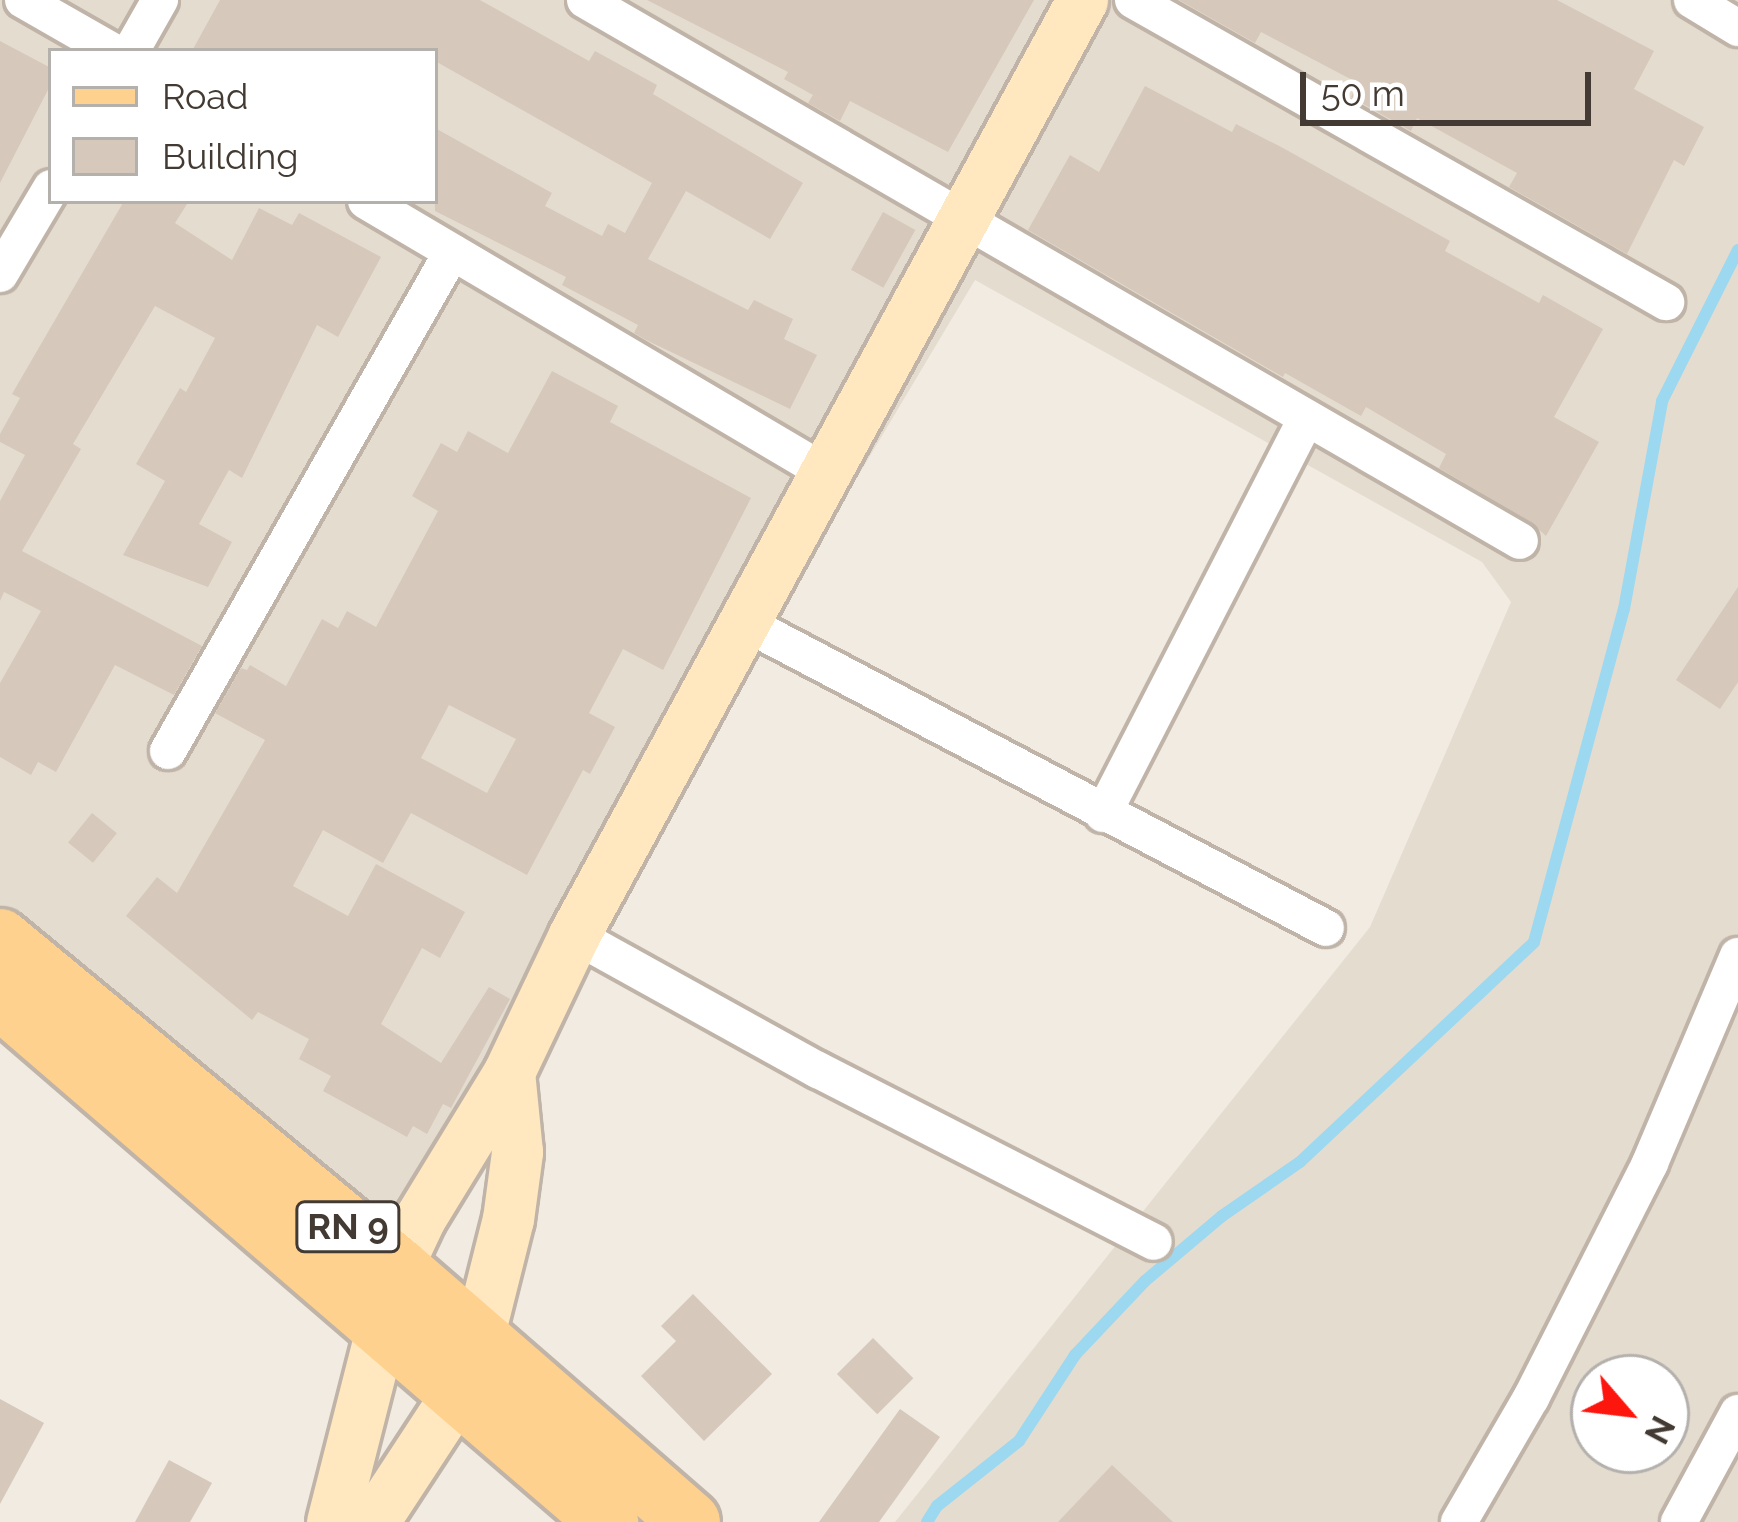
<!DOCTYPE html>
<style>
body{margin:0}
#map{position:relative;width:1738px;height:1522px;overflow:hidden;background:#f1ebe2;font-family:Raleway,sans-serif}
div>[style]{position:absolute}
.residential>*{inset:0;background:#e5dcd0}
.stream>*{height:12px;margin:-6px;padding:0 6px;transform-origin:6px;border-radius:6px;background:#9cd8f0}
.building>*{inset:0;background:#d6c8bb;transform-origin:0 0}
.roads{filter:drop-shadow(3px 0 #c0b4a8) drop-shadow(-3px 0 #c0b4a8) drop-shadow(0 3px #c0b4a8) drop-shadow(0 -3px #c0b4a8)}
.street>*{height:36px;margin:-18px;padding:0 18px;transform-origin:18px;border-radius:18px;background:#fff}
.secondary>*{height:51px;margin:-25.5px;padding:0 25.5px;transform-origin:25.5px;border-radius:25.5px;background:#ffe8bf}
.primary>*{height:60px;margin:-30px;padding:0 30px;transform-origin:30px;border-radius:30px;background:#ffd18e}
span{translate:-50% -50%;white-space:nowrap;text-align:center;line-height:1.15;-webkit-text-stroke:9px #fff;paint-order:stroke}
.shield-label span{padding:3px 9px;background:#fff;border:3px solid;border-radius:9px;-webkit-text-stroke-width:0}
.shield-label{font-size:36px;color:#433b33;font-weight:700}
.legend{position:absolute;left:48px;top:48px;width:390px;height:156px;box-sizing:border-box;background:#fff;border:3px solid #b4b1ad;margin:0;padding:15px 21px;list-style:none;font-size:36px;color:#433b33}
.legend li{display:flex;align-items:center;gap:24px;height:60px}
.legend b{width:60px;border:3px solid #b4b1ad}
.north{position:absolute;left:1570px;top:1354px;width:120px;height:120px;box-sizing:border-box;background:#fff;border:3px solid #b4b1ad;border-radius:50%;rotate:118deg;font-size:33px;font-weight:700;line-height:48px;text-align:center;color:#433b33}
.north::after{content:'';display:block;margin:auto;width:42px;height:54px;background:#fd160e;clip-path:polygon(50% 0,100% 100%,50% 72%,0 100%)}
.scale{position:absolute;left:1300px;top:72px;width:291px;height:54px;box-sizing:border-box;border:6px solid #433b33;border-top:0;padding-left:15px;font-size:36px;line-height:42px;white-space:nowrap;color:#433b33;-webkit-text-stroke:9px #fff;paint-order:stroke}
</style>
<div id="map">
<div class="residential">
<i style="clip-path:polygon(evenodd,0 0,1738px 0,1738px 1522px,895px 1522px,1370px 927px,1511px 602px,1482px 562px,975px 280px,401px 1241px,0 908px,0 0,51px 51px,435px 51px,435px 201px,51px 201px,51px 51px,0 0,1594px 1378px,1666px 1378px,1666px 1450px,1594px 1450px,1594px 1378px)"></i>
</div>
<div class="stream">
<i style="left:927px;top:1522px;width:19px;rotate:-58deg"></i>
<i style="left:937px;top:1506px;width:105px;rotate:-38.4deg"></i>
<i style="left:1019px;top:1441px;width:103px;rotate:-56.9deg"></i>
<i style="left:1075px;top:1355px;width:102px;rotate:-46.6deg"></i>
<i style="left:1145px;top:1281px;width:101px;rotate:-40.2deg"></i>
<i style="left:1222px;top:1216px;width:95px;rotate:-34.7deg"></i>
<i style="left:1300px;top:1162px;width:321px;rotate:-43.2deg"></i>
<i style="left:1534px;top:942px;width:345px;rotate:-74.9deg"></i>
<i style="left:1624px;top:609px;width:211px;rotate:-79.6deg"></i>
<i style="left:1662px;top:401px;width:169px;rotate:-63.3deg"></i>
</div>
<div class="building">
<i style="clip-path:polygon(220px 0,480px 0,589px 61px,595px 51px,657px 85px,653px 94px,803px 183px,770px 239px,686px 191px,648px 259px,748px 310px,754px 300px,793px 319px,784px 339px,817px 355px,790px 409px,648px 341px,634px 333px,638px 325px,562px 285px,566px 277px,435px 211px,435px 128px,552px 193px,545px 206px,602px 236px,608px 224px,625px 233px,652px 183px,435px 61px,435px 51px,192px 51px)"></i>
<i style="clip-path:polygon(647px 0,1034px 0,948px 152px,850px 101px,840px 121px,808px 103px,813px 95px,784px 79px,788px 72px)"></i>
<i style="clip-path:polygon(1179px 0,1557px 0,1654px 51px,1634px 89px,1704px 127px,1684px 166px,1674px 160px,1627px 254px,1509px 187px,1517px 173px,1417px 118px,1411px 131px,1351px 97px,1358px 83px,1261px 32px,1255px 43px)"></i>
<i style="clip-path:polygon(0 41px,51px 68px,51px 84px,0 183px)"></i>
<i style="clip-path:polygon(1145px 86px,1232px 132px,1236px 124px,1283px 148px,1450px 241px,1445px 251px,1539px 303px,1543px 295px,1603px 329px,1554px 417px,1599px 442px,1546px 536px,1531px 522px,1439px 468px,1446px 454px,1366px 407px,1361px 416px,1285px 373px,1283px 377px,1028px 230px,1070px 155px,1099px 172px)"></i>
<i style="clip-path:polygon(124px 201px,189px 201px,175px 223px,232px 260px,259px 208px,292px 225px,299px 213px,381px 257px,338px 337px,317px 325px,242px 478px,229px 470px,199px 524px,232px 542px,208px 587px,123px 555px,165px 481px,136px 464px,180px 388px,186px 392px,215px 338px,155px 306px,73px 444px,81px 449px,22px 551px,202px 646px,174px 695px,115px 665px,56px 772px,38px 762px,31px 775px,0 757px,0 683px,41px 611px,4px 592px,0 601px,0 501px,25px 455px,0 442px,0 434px,20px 398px,12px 394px)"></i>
<i style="left:883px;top:212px;width:37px;height:66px;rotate:29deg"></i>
<i style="clip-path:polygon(evenodd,552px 371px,618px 406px,610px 422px,751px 498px,663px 670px,623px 649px,589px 713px,615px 727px,590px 774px,583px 770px,527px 875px,411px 813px,383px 863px,323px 830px,293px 886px,348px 916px,376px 864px,465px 912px,440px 958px,422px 948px,381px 1024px,441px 1063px,489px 987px,510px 999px,451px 1108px,443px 1104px,427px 1134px,413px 1126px,407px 1137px,323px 1091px,331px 1076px,299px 1059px,309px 1039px,258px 1012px,252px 1020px,126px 916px,157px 877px,177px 893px,265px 740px,215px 713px,241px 668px,247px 670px,250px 665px,286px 686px,322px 619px,338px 628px,347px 611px,376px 627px,438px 511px,412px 496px,441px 443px,457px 452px,468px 431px,508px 453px,552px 371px,449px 705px,516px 739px,487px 793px,421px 758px,449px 705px)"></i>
<i style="clip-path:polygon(1738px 587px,1738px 682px,1720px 709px,1676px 680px)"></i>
<i style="left:92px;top:813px;width:32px;height:38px;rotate:39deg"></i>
<i style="clip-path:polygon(693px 1294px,772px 1374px,704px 1441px,641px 1376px,676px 1341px,661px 1326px)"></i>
<i style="left:873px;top:1338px;width:57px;height:51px;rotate:45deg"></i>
<i style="clip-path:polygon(0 1399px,44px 1423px,0 1504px)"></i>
<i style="clip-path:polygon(900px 1409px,940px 1437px,879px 1522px,819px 1522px)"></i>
<i style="clip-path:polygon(169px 1460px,212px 1483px,190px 1522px,135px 1522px)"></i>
<i style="clip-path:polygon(1112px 1465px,1173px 1522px,1058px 1522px)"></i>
</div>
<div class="roads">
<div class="street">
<i style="left:23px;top:0;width:103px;rotate:29.8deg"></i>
<i style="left:585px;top:0;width:1080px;rotate:30.05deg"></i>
<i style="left:1133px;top:0;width:613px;rotate:29.54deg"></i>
<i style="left:1692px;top:0;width:54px;rotate:31.3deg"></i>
<i style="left:131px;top:51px;width:59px;rotate:-60.4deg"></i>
<i style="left:366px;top:201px;width:533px;rotate:30.56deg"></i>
<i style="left:0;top:274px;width:100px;rotate:-59.3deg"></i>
<i style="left:745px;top:623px;width:656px;rotate:27.7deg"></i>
<i style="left:168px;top:751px;width:574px;rotate:-60.35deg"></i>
<i style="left:1103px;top:814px;width:444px;rotate:-62.8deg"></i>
<i style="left:574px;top:935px;width:279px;rotate:29deg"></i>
<i style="left:818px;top:1070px;width:377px;rotate:27.1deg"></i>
<i style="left:1459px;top:1522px;width:143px;rotate:-59.9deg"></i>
<i style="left:1531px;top:1398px;width:263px;rotate:-63.1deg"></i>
<i style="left:1650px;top:1163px;width:225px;rotate:-67deg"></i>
<i style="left:1679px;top:1522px;width:124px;rotate:-61.6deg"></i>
</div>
<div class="secondary">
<i style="left:332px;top:1522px;width:263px;rotate:-75.7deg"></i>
<i style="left:397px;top:1267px;width:54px;rotate:-64.9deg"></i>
<i style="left:420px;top:1218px;width:171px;rotate:-58.6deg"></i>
<i style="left:509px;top:1072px;width:152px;rotate:-64.6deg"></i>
<i style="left:574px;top:935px;width:1064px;rotate:-61.48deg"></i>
<i style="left:373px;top:1522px;width:155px;rotate:-56.8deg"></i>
<i style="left:458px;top:1392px;width:53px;rotate:-69.2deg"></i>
<i style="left:477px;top:1342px;width:127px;rotate:-75.9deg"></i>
<i style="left:508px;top:1219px;width:68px;rotate:-82.3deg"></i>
<i style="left:517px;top:1152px;width:80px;rotate:-95.7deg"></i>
</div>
<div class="primary">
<i style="left:0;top:939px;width:515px;rotate:39.56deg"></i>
<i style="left:397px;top:1267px;width:388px;rotate:41deg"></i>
<i style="left:0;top:998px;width:803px;rotate:40.76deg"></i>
</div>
</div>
<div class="shield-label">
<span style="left:348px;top:1227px">RN 9</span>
</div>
<ul class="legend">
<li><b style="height:15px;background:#ffd18e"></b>Road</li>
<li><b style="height:33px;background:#d6c8bb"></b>Building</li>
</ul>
<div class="north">N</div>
<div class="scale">50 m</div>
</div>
